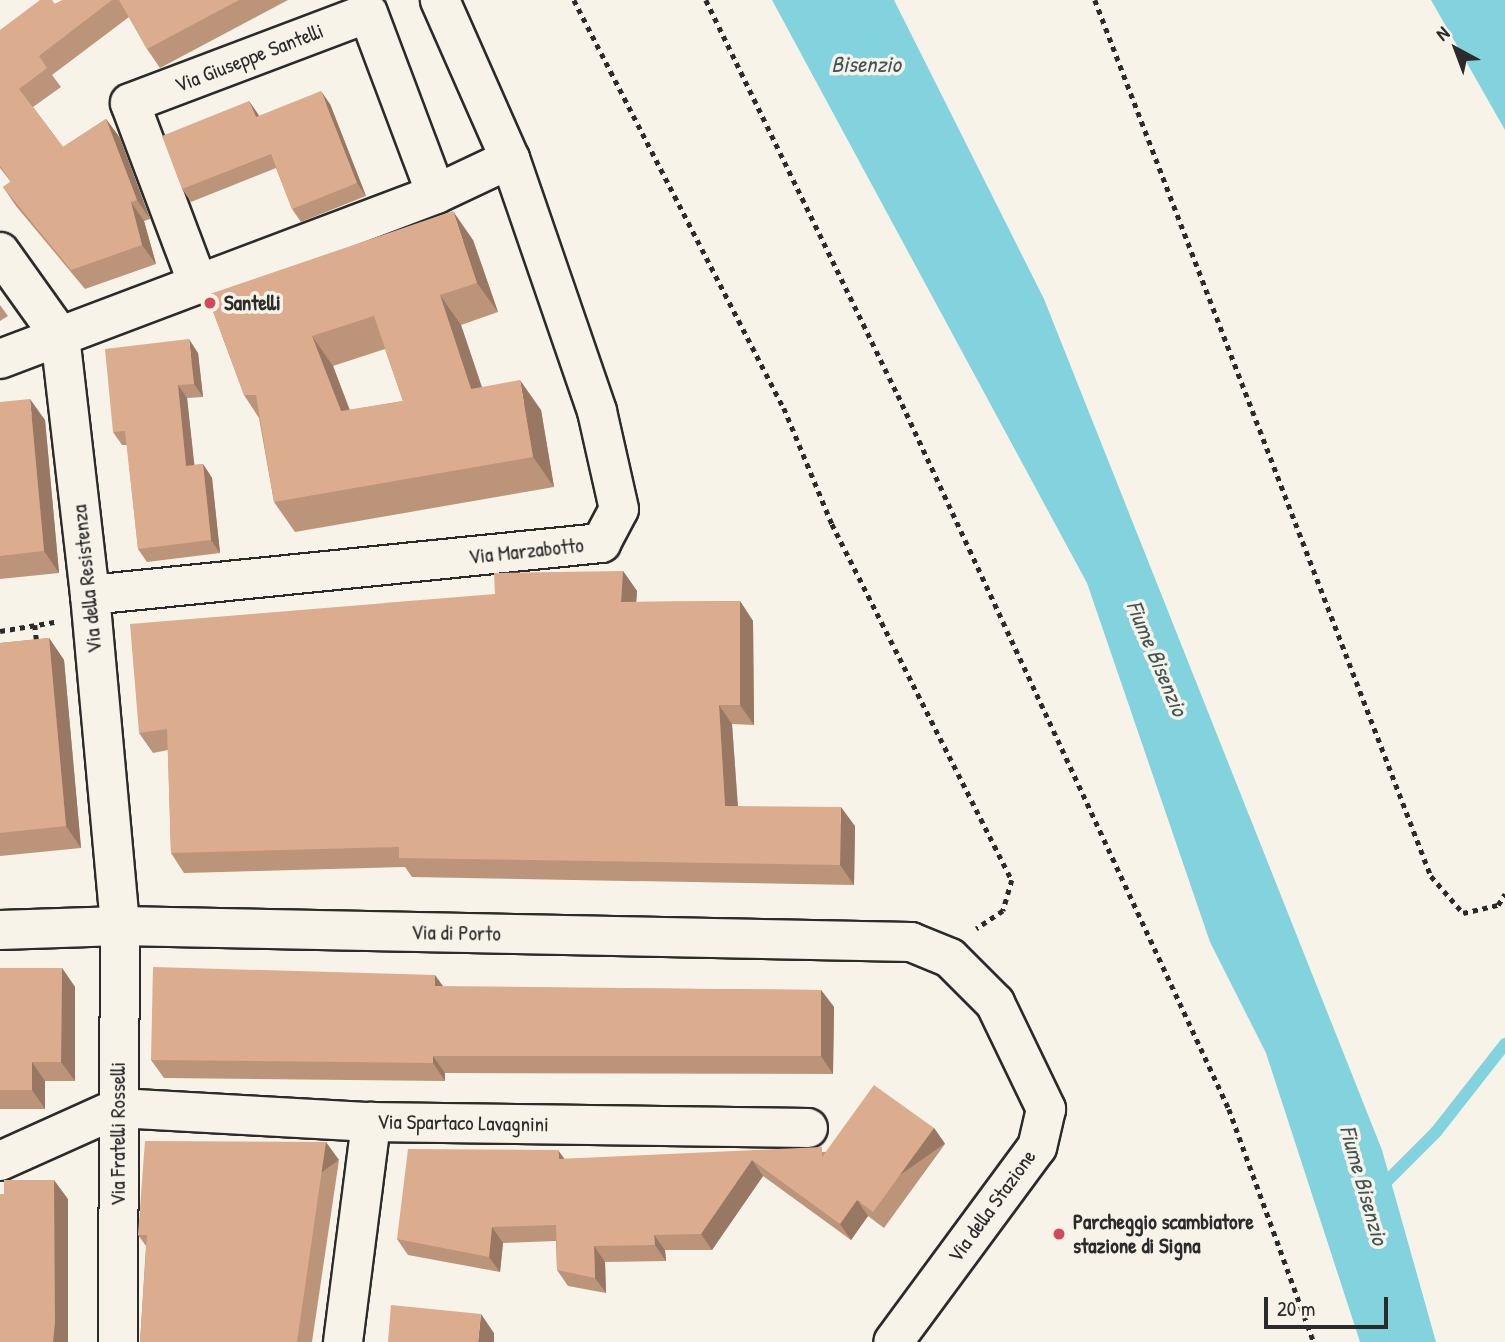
<!DOCTYPE html>
<style>
body{margin:0}
#map{position:relative;width:1505px;height:1342px;overflow:hidden;background:#f7f3e8;font-family:"Patrick Hand",sans-serif}
div>[style]{position:absolute}
.water>*{inset:0;background:#82d3dd}
.stream>*{height:12px;margin:-6px;padding:0 6px;transform-origin:6px;border-radius:6px;background:#82d3dd}
.path>*{height:4.5px;margin-top:-2.25px;transform-origin:0;background:repeating-linear-gradient(90deg,#2b2b2b 0 5px,transparent 0 10px)}
.roads{filter:drop-shadow(2px 0 #2b2b2b) drop-shadow(-2px 0 #2b2b2b) drop-shadow(0 2px #2b2b2b) drop-shadow(0 -2px #2b2b2b)}
.minor>*{height:38px;margin:-19px;padding:0 19px;transform-origin:19px;border-radius:19px;background:#f7f3e8}
.secondary>*{height:38px;margin:-19px;padding:0 19px;transform-origin:19px;border-radius:19px;background:#f7f3e8}
.wall>*{inset:0;background:#bc9479}
.shaded-wall>*{inset:0;background:#997863;transform-origin:0 0}
.building>*{inset:0;background:#dbac8d}
.dots>*{width:19px;height:19px;translate:-50% -50%;box-sizing:border-box;border:4px solid #f7f3e8;border-radius:50%}
span{translate:-50% -50%;white-space:nowrap;text-align:center;line-height:1.15;-webkit-text-stroke:7px #f7f3e8;paint-order:stroke}
.street-label{font-size:21px;color:#2b2b2b}
.poi-label{font-size:21px;color:#2b2b2b;font-weight:700}
.left{translate:0 -50%;text-align:left}
.water-label{font-size:23px;color:#415558;font-style:italic}
.north{position:absolute;left:1421px;top:14px;width:70px;height:70px;-webkit-text-stroke:5px #f7f3e8;paint-order:stroke;rotate:319deg;font-size:19px;font-weight:700;line-height:28px;text-align:center;color:#2b2b2b}
.north::after{content:'';display:block;margin:auto;width:24px;height:32px;background:#2b2b2b;clip-path:polygon(50% 0,100% 100%,50% 72%,0 100%)}
.scale{position:absolute;left:1264px;top:1297px;width:124px;height:32px;box-sizing:border-box;border:4px solid #2b2b2b;border-top:0;padding-left:9px;font-size:21px;line-height:24px;white-space:nowrap;color:#2b2b2b;-webkit-text-stroke:5px #f7f3e8;paint-order:stroke}
</style>
<div id="map">
<div class="water">
<i style="clip-path:polygon(772px 0,894px 0,1044px 299px,1382px 1150px,1436px 1342px,1360px 1342px,1266px 1053px,1210px 942px,1087px 583px)"></i>
<i style="clip-path:polygon(1431px 0,1505px 0,1505px 130px)"></i>
</div>
<div class="stream">
<i style="left:1379px;top:1189px;width:81px;rotate:-45deg"></i>
<i style="left:1436px;top:1132px;width:112px;rotate:-51.9deg"></i>
</div>
<div class="path">
<i style="left:574px;top:0;width:459px;rotate:62.8deg"></i>
<i style="left:784px;top:408px;width:126px;rotate:67.5deg"></i>
<i style="left:832px;top:524px;width:399px;rotate:63.2deg"></i>
<i style="left:1012px;top:880px;width:32px;rotate:106deg"></i>
<i style="left:1003px;top:911px;width:32px;rotate:146deg"></i>
<i style="left:706px;top:0;width:439px;rotate:64.1deg"></i>
<i style="left:898px;top:395px;width:787px;rotate:65.13deg"></i>
<i style="left:1229px;top:1109px;width:248px;rotate:70deg"></i>
<i style="left:1095px;top:0;width:938px;rotate:69.02deg"></i>
<i style="left:1431px;top:876px;width:49px;rotate:49.1deg"></i>
<i style="left:1463px;top:913px;width:36px;rotate:-13deg"></i>
<i style="left:1498px;top:905px;width:13px;rotate:-58deg"></i>
<i style="left:35px;top:625px;width:20px;rotate:84deg"></i>
<i style="left:0;top:631px;width:55px;rotate:-9.5deg"></i>
</div>
<div class="roads">
<div class="minor">
<i style="left:0;top:252px;width:103px;rotate:54.5deg"></i>
<i style="left:60px;top:336px;width:261px;rotate:83.4deg"></i>
<i style="left:90px;top:595px;width:332px;rotate:84.8deg"></i>
<i style="left:120px;top:926px;width:416px;rotate:90.3deg"></i>
<i style="left:198px;top:284px;width:193px;rotate:-110.6deg"></i>
<i style="left:130px;top:103px;width:254px;rotate:-20.7deg"></i>
<i style="left:368px;top:13px;width:193px;rotate:69.4deg"></i>
<i style="left:90px;top:595px;width:514px;rotate:-5.81deg"></i>
<i style="left:601px;top:543px;width:38px;rotate:-62deg"></i>
<i style="left:619px;top:509px;width:100px;rotate:-102.7deg"></i>
<i style="left:597px;top:411px;width:267px;rotate:-109deg"></i>
<i style="left:0;top:930px;width:120px;rotate:-1.9deg"></i>
<i style="left:120px;top:926px;width:791px;rotate:1.16deg"></i>
<i style="left:911px;top:942px;width:42px;rotate:22.3deg"></i>
<i style="left:950px;top:958px;width:64px;rotate:45deg"></i>
<i style="left:995px;top:1003px;width:118px;rotate:64.3deg"></i>
<i style="left:1046px;top:1109px;width:39px;rotate:103deg"></i>
<i style="left:1037px;top:1147px;width:242px;rotate:126.4deg"></i>
<i style="left:0;top:1161px;width:129px;rotate:-24.2deg"></i>
<i style="left:118px;top:1108px;width:253px;rotate:3.2deg"></i>
<i style="left:371px;top:1122px;width:437px;rotate:0.8deg"></i>
<i style="left:343px;top:1342px;width:222px;rotate:-82.7deg"></i>
</div>
<div class="secondary">
<i style="left:0;top:359px;width:466px;rotate:-20.7deg"></i>
<i style="left:436px;top:194px;width:82px;rotate:-25.3deg"></i>
<i style="left:510px;top:159px;width:174px;rotate:-113.8deg"></i>
</div>
</div>
<div class="wall">
<i style="clip-path:polygon(63px 0,288px 0,160px 68px,147px 49px,129px 17px,52px 75px,61px 87px,33px 107px,63px 147px,106px 119px,120px 138px,150px 219px,144px 221px,156px 264px,85px 289px,16px 206px,3px 187px,11px 182px,0 168px,0 30px)"></i>
<i style="clip-path:polygon(249px 101px,259px 116px,330px 104px,366px 196px,301px 222px,292px 209px,276px 168px,191px 202px,182px 189px)"></i>
<i style="clip-path:polygon(evenodd,473px 240px,498px 312px,461px 325px,482px 387px,541px 410px,554px 487px,295px 532px,274px 502px,259px 418px,244px 395px,207px 295px,473px 240px,385px 349px,403px 401px,350px 410px,333px 366px,385px 349px)"></i>
<i style="clip-path:polygon(0 305px,8px 316px,0 321px)"></i>
<i style="clip-path:polygon(198px 353px,203px 397px,187px 398px,194px 465px,203px 464px,212px 478px,220px 553px,147px 562px,138px 549px,127px 445px,122px 445px,113px 432px)"></i>
<i style="clip-path:polygon(0 402px,45px 420px,59px 573px,0 579px)"></i>
<i style="clip-path:polygon(623px 571px,637px 591px,636px 602px,740px 601px,753px 621px,754px 725px,732px 724px,738px 806px,855px 826px,854px 885px,412px 877px,405px 867px,184px 873px,171px 853px,168px 750px,153px 753px,139px 733px,495px 594px)"></i>
<i style="clip-path:polygon(49px 638px,64px 660px,81px 848px,0 856px,0 643px)"></i>
<i style="clip-path:polygon(0 968px,62px 968px,75px 987px,75px 1081px,45px 1081px,45px 1109px,0 1109px)"></i>
<i style="clip-path:polygon(443px 987px,821px 990px,834px 1007px,833px 1074px,445px 1073px,445px 1081px,164px 1078px,151px 1060px)"></i>
<i style="clip-path:polygon(934px 1128px,945px 1144px,884px 1228px,868px 1216px,851px 1240px,763px 1176px,712px 1250px,665px 1250px,666px 1261px,605px 1262px,606px 1293px,568px 1286px,557px 1270px,556px 1241px,503px 1243px,500px 1272px,408px 1255px,397px 1239px,565px 1159px,825px 1152px)"></i>
<i style="clip-path:polygon(339px 1160px,312px 1342px,140px 1342px,146px 1246px,138px 1235px)"></i>
</div>
<div class="shaded-wall">
<i style="clip-path:polygon(321px 91px,330px 104px,366px 196px,357px 183px)"></i>
<i style="clip-path:polygon(249px 101px,258px 114px,265px 131px,256px 117px)"></i>
<i style="clip-path:polygon(106px 119px,120px 138px,150px 219px,137px 200px)"></i>
<i style="clip-path:polygon(131px 202px,144px 221px,156px 264px,142px 245px)"></i>
<i style="clip-path:polygon(453px 211px,473px 240px,498px 312px,477px 283px)"></i>
<i style="clip-path:polygon(440px 295px,461px 325px,492px 418px,471px 389px)"></i>
<i style="clip-path:polygon(312px 336px,333px 366px,361px 441px,341px 411px)"></i>
<i style="clip-path:polygon(189px 339px,198px 353px,203px 397px,194px 384px)"></i>
<i style="clip-path:polygon(520px 380px,541px 410px,554px 487px,533px 457px)"></i>
<i style="clip-path:polygon(178px 385px,187px 398px,196px 479px,186px 466px)"></i>
<i style="clip-path:polygon(30px 399px,45px 420px,59px 573px,44px 551px)"></i>
<i style="clip-path:polygon(203px 464px,212px 478px,220px 553px,211px 540px)"></i>
<i style="clip-path:polygon(623px 571px,637px 591px,635px 621px,621px 602px)"></i>
<i style="clip-path:polygon(740px 601px,753px 621px,754px 725px,740px 705px)"></i>
<i style="clip-path:polygon(49px 638px,64px 660px,81px 848px,66px 826px)"></i>
<i style="clip-path:polygon(719px 705px,732px 724px,739px 825px,725px 806px)"></i>
<i style="clip-path:polygon(841px 807px,855px 826px,854px 885px,840px 865px)"></i>
<i style="clip-path:polygon(62px 968px,75px 987px,75px 1081px,61px 1062px)"></i>
<i style="clip-path:polygon(435px 975px,448px 993px,435px 986px)"></i>
<i style="clip-path:polygon(821px 990px,834px 1007px,833px 1074px,821px 1056px)"></i>
<i style="clip-path:polygon(433px 1056px,445px 1073px,445px 1081px,433px 1063px)"></i>
<i style="clip-path:polygon(32px 1062px,45px 1081px,45px 1109px,32px 1090px)"></i>
<i style="left:934px;top:1128px;width:19px;height:104px;rotate:55deg"></i>
<i style="left:326px;top:1142px;width:22px;height:202px;rotate:54deg"></i>
<i style="clip-path:polygon(558px 1150px,569px 1165px,559px 1159px)"></i>
<i style="clip-path:polygon(752px 1160px,763px 1176px,712px 1250px,701px 1234px)"></i>
<i style="clip-path:polygon(54px 1180px,68px 1199px,68px 1342px,53px 1342px)"></i>
<i style="clip-path:polygon(857px 1200px,868px 1216px,851px 1240px,840px 1224px)"></i>
<i style="clip-path:polygon(492px 1227px,503px 1243px,500px 1272px,489px 1257px)"></i>
<i style="clip-path:polygon(654px 1235px,665px 1250px,666px 1261px,655px 1245px)"></i>
<i style="clip-path:polygon(594px 1246px,605px 1262px,606px 1293px,595px 1278px)"></i>
<i style="clip-path:polygon(481px 1314px,494px 1333px,494px 1342px,478px 1342px)"></i>
</div>
<div class="building">
<i style="clip-path:polygon(40px 0,52px 0,55px 4px,63px 0,112px 0,39px 56px,47px 68px,19px 89px,63px 147px,106px 119px,137px 200px,131px 202px,142px 245px,71px 270px,3px 187px,11px 181px,0 166px,0 30px)"></i>
<i style="clip-path:polygon(119px 0,239px 0,147px 49px)"></i>
<i style="clip-path:polygon(321px 91px,357px 183px,292px 209px,271px 154px,182px 189px,162px 136px,249px 101px,256px 117px)"></i>
<i style="clip-path:polygon(evenodd,453px 211px,477px 283px,440px 295px,471px 389px,520px 380px,533px 457px,274px 502px,256px 395px,244px 395px,207px 295px,453px 211px,374px 316px,403px 401px,341px 411px,312px 336px,374px 316px)"></i>
<i style="clip-path:polygon(189px 339px,194px 384px,178px 385px,186px 466px,203px 464px,211px 540px,138px 549px,125px 431px,113px 432px,105px 349px)"></i>
<i style="clip-path:polygon(30px 399px,44px 551px,0 556px,0 402px)"></i>
<i style="clip-path:polygon(623px 571px,621px 602px,740px 601px,740px 705px,719px 705px,725px 806px,841px 807px,840px 865px,399px 858px,399px 847px,171px 853px,167px 729px,139px 733px,130px 624px,495px 594px,494px 573px)"></i>
<i style="clip-path:polygon(49px 638px,66px 826px,0 833px,0 643px)"></i>
<i style="clip-path:polygon(153px 967px,435px 975px,435px 986px,821px 990px,821px 1056px,433px 1056px,433px 1063px,151px 1060px)"></i>
<i style="clip-path:polygon(0 968px,62px 968px,61px 1062px,32px 1062px,32px 1090px,0 1090px)"></i>
<i style="clip-path:polygon(874px 1085px,934px 1128px,873px 1212px,857px 1200px,840px 1224px,752px 1160px,701px 1234px,654px 1235px,655px 1245px,594px 1246px,595px 1278px,557px 1270px,556px 1225px,492px 1227px,489px 1257px,397px 1239px,408px 1149px,558px 1150px,559px 1159px,822px 1147px,822px 1157px)"></i>
<i style="clip-path:polygon(145px 1141px,326px 1142px,297px 1342px,140px 1342px,147px 1235px,138px 1235px)"></i>
<i style="clip-path:polygon(4px 1180px,54px 1180px,55px 1323px,53px 1342px,0 1342px,0 1194px,4px 1194px)"></i>
<i style="clip-path:polygon(391px 1305px,481px 1314px,478px 1342px,388px 1342px)"></i>
</div>
<div class="dots">
<i style="left:210px;top:303px;background:#d1495b"></i>
<i style="left:1059px;top:1234px;background:#d1495b"></i>
</div>
<div class="street-label">
<span style="left:249px;top:58px;rotate:-21deg">Via Giuseppe Santelli</span>
<span style="left:526px;top:551px;rotate:-6deg">Via Marzabotto</span>
<span style="left:87px;top:579px;rotate:-96deg">Via della Resistenza</span>
<span style="left:456px;top:933px;rotate:1deg">Via di Porto</span>
<span style="left:463px;top:1123px;rotate:1deg">Via Spartaco Lavagnini</span>
<span style="left:118px;top:1134px;rotate:-90deg">Via Fratelli Rosselli</span>
<span style="left:992px;top:1206px;rotate:-54deg">Via della Stazione</span>
</div>
<div class="poi-label">
<span class="left" style="left:224px;top:303px">Santelli</span>
<span class="left" style="left:1073px;top:1234px">Parcheggio scambiatore<br>stazione di Signa</span>
</div>
<div class="water-label">
<span style="left:866px;top:64px">Bisenzio</span>
<span style="left:1157px;top:658px;rotate:67deg">Fiume Bisenzio</span>
<span style="left:1364px;top:1185px;rotate:74deg">Fiume Bisenzio</span>
</div>
<div class="north">N</div>
<div class="scale">20 m</div>
</div>
